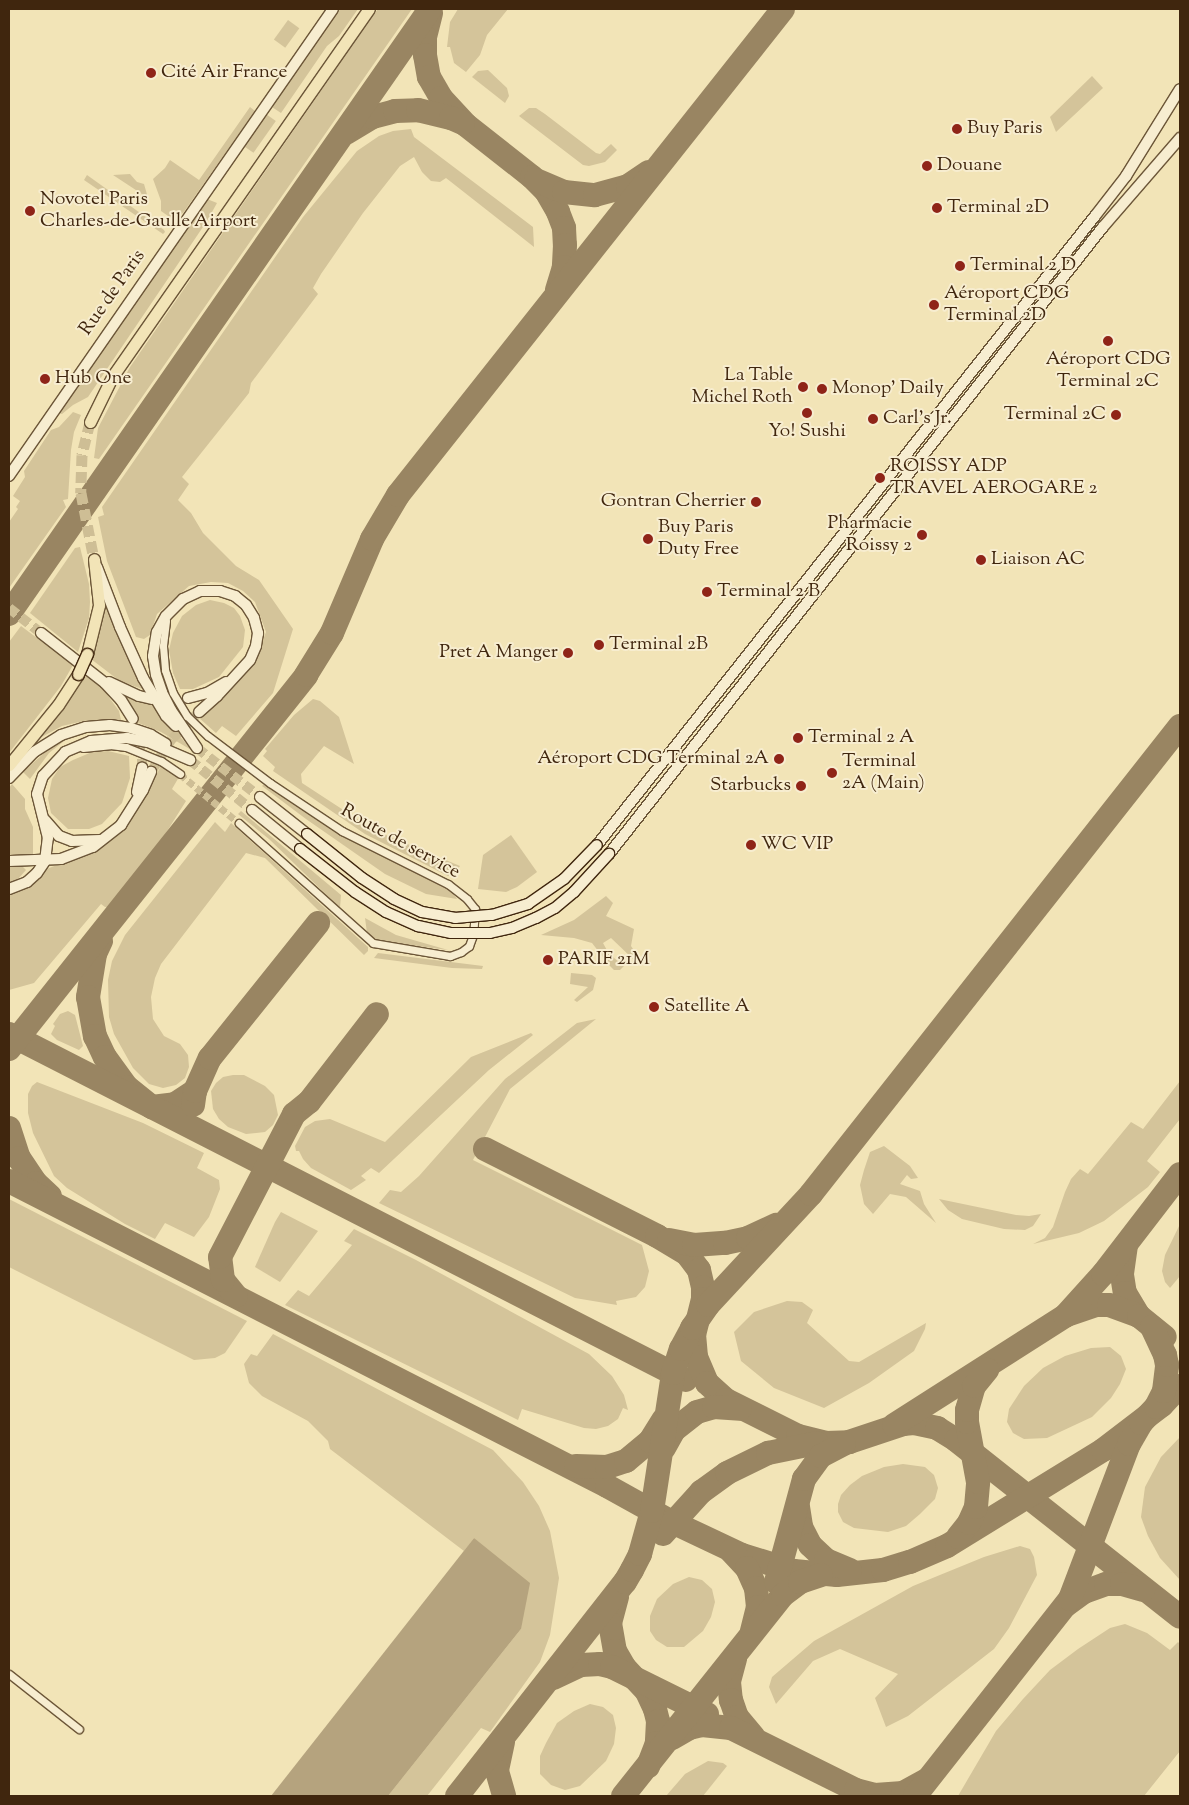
<!DOCTYPE html>
<meta charset="utf-8">
<style>
body{margin:0}
#map{position:relative;width:1189px;height:1805px;overflow:hidden;background:#f2e4b7;font-family:"Sorts Mill Goudy",serif}
div>[style]{position:absolute}
.green>*{inset:0;background:#d4c49a;transform-origin:0 0}
.water>*{inset:0;background:#b5a37e}
.taxiway>*{height:24px;margin:-12px;padding:0 12px;transform-origin:12px;border-radius:12px;background:#998562}
.street-tunnel>*{height:7px;margin-top:-3.5px;transform-origin:0;background:repeating-linear-gradient(90deg,#cebe95 0 7px,transparent 0 10.5px)}
.secondary-tunnel>*{height:10px;margin-top:-5px;transform-origin:0;background:repeating-linear-gradient(90deg,#cebe95 0 10px,transparent 0 15px)}
.primary-tunnel>*{height:11px;margin-top:-5.5px;transform-origin:0;background:repeating-linear-gradient(90deg,#cebe95 0 11px,transparent 0 16.5px)}
.roads{filter:drop-shadow(1px 0 #6c5638) drop-shadow(-1px 0 #6c5638) drop-shadow(0 1px #6c5638) drop-shadow(0 -1px #6c5638)}
.street>*{height:7px;margin:-3.5px;padding:0 3.5px;transform-origin:3.5px;border-radius:3.5px;background:#f7edd0}
.secondary>*{height:10px;margin:-5px;padding:0 5px;transform-origin:5px;border-radius:5px;background:#f7edd0}
.primary>*{height:11px;margin:-5.5px;padding:0 5.5px;transform-origin:5.5px;border-radius:5.5px;background:#f2e4b7}
.bridges{filter:drop-shadow(1px 0 #40260e) drop-shadow(-1px 0 #40260e) drop-shadow(0 1px #40260e) drop-shadow(0 -1px #40260e)}
.secondary-bridge>*{height:10px;margin:-5px;padding:0 5px;transform-origin:5px;border-radius:5px;background:#f7edd0}
.primary-bridge>*{height:11px;margin:-5.5px;padding:0 5.5px;transform-origin:5.5px;border-radius:5.5px;background:#f2e4b7}
.dots>*{width:14px;height:14px;translate:-50% -50%;box-sizing:border-box;border:2px solid #f7edd0;border-radius:50%}
span{translate:-50% -50%;white-space:nowrap;text-align:center;line-height:1.15;-webkit-text-stroke:4px #f7edd0;paint-order:stroke}
.poi-label{font-size:19px;color:#40260e}
.left{translate:0 -50%;text-align:left}
.right{translate:-100% -50%;text-align:right}
.street-label{font-size:19px;color:#40260e}
.frame{position:absolute;inset:0;border:10px solid #40260e;pointer-events:none}
</style>
<div id="map">
<div class="green">
<i style="clip-path:polygon(340px 9px,358px 9px,339px 36px,327px 46px,281px 113px,272px 107px)"></i>
<i style="clip-path:polygon(378px 9px,412px 9px,99px 459px,94px 458px,98px 428px,130px 367px,334px 72px,350px 44px)"></i>
<i style="clip-path:polygon(458px 9px,508px 9px,487px 35px,480px 55px,466px 72px,454px 63px,450px 47px,447px 47px,450px 22px)"></i>
<i style="left:288px;top:20px;width:14px;height:24px;rotate:36deg"></i>
<i style="clip-path:polygon(488px 70px,507px 88px,509px 96px,505px 103px,472px 77px,478px 71px)"></i>
<i style="clip-path:polygon(1092px 76px,1103px 88px,1056px 132px,1050px 117px)"></i>
<i style="clip-path:polygon(250px 107px,255px 111px,183px 213px,171px 218px,161px 211px,161px 201px,153px 179px,165px 168px,170px 160px,199px 180px)"></i>
<i style="clip-path:polygon(529px 108px,536px 108px,545px 114px,596px 153px,600px 154px,611px 144px,617px 150px,605px 162px,589px 166px,583px 165px,519px 116px)"></i>
<i style="left:266px;top:114px;width:12px;height:39px;rotate:35deg"></i>
<i style="clip-path:polygon(411px 129px,414px 137px,533px 227px,534px 247px,446px 178px,440px 182px,431px 181px,422px 172px,414px 157px,400px 166px,363px 213px,321px 274px,313px 288px,318px 294px,251px 383px,249px 393px,182px 477px,189px 484px,178px 500px,191px 513px,203px 533px,236px 566px,259px 580px,293px 629px,273px 693px,236px 736px,222px 726px,216px 733px,198px 717px,232px 687px,255px 662px,266px 632px,255px 602px,243px 591px,228px 583px,211px 582px,189px 586px,157px 614px,150px 635px,144px 639px,136px 637px,107px 561px,98px 517px,104px 515px,102px 507px,303px 217px,357px 151px,379px 136px,393px 131px)"></i>
<i style="clip-path:polygon(130px 174px,137px 182px,144px 184px,148px 198px,113px 175px)"></i>
<i style="clip-path:polygon(87px 175px,164px 230px,165px 232px,163px 234px,84px 180px)"></i>
<i style="clip-path:polygon(207px 199px,217px 203px,207px 221px,88px 397px,73px 405px,62px 414px,58px 413px)"></i>
<i style="clip-path:polygon(73px 412px,81px 415px,74px 432px,71px 450px,68px 499px,63px 500px,66px 507px,9px 588px,9px 522px,18px 509px,16px 507px,20px 501px,13px 496px,25px 477px,24px 471px,51px 430px,59px 427px)"></i>
<i style="clip-path:polygon(80px 547px,89px 584px,90px 602px,89px 618px,78px 652px,30px 613px,75px 548px)"></i>
<i style="clip-path:polygon(103px 594px,129px 660px,146px 690px,121px 682px,91px 659px)"></i>
<i style="clip-path:polygon(210px 600px,224px 603px,234px 608px,240px 616px,245px 630px,243px 647px,219px 677px,193px 689px,180px 689px,173px 673px,169px 650px,173px 633px,182px 616px,196px 605px)"></i>
<i style="clip-path:polygon(21px 626px,73px 665px,61px 686px,9px 753px,9px 642px)"></i>
<i style="clip-path:polygon(83px 673px,103px 689px,119px 711px,121px 720px,88px 720px,62px 726px,38px 739px,36px 738px)"></i>
<i style="clip-path:polygon(124px 694px,152px 703px,156px 710px,193px 751px,161px 732px,136px 722px,122px 698px)"></i>
<i style="clip-path:polygon(313px 699px,320px 701px,339px 717px,354px 764px,324px 746px,301px 774px,302px 783px,374px 830px,460px 866px,455px 872px,448px 876px,365px 834px,273px 771px,275px 767px,263px 756px,267px 751px,265px 749px,294px 715px)"></i>
<i style="clip-path:polygon(68px 738px,49px 753px,30px 779px,23px 772px,53px 745px)"></i>
<i style="clip-path:polygon(108px 751px,129px 756px,130px 778px,122px 803px,102px 824px,89px 829px,68px 829px,51px 813px,48px 798px,52px 779px,60px 767px,73px 760px,92px 752px)"></i>
<i style="clip-path:polygon(161px 766px,179px 777px,172px 789px,186px 801px,120px 906px,105px 907px,101px 904px,34px 983px,9px 990px,9px 892px,20px 891px,49px 868px,95px 851px,111px 840px,137px 810px)"></i>
<i style="clip-path:polygon(265px 783px,330px 828px,452px 892px,457px 899px,426px 894px,385px 874px,306px 819px,262px 786px)"></i>
<i style="clip-path:polygon(12px 784px,25px 799px,25px 809px,33px 827px,33px 855px,9px 854px,9px 788px)"></i>
<i style="clip-path:polygon(241px 811px,341px 895px,340px 908px,269px 839px,238px 814px)"></i>
<i style="clip-path:polygon(215px 822px,225px 832px,231px 823px,368px 947px,368px 951px,364px 955px,265px 858px,246px 853px,161px 964px,155px 978px,151px 997px,153px 1019px,164px 1036px,180px 1044px,188px 1055px,189px 1067px,185px 1078px,176px 1085px,163px 1088px,149px 1084px,133px 1068px,114px 1034px,109px 1017px,108px 980px,112px 961px,125px 935px)"></i>
<i style="clip-path:polygon(511px 835px,537px 872px,517px 887px,506px 892px,478px 889px,483px 855px)"></i>
<i style="clip-path:polygon(9px 866px,22px 866px,26px 870px,18px 879px,9px 883px)"></i>
<i style="clip-path:polygon(606px 896px,613px 903px,606px 916px,634px 929px,631px 946px,637px 955px,633px 959px,611px 938px,603px 943px,609px 954px,624px 966px,620px 970px,614px 970px,609px 965px,592px 943px,574px 938px,541px 935px,574px 920px)"></i>
<i style="clip-path:polygon(365px 918px,396px 935px,448px 950px,379px 941px,367px 933px)"></i>
<i style="clip-path:polygon(378px 953px,483px 966px,482px 969px,452px 968px,374px 958px)"></i>
<i style="clip-path:polygon(571px 973px,592px 975px,596px 978px,593px 990px,577px 1002px,574px 1000px,588px 987px,570px 984px)"></i>
<i style="clip-path:polygon(68px 1011px,75px 1015px,83px 1046px,79px 1050px,57px 1040px,51px 1034px,55px 1026px,53px 1024px,60px 1014px)"></i>
<i style="clip-path:polygon(596px 1019px,510px 1089px,473px 1160px,642px 1245px,649px 1271px,645px 1287px,636px 1297px,616px 1301px,617px 1305px,575px 1298px,379px 1203px,390px 1190px,401px 1192px,419px 1176px,505px 1079px,577px 1023px)"></i>
<i style="clip-path:polygon(531px 1033px,533px 1035px,489px 1070px,379px 1173px,371px 1168px,361px 1176px,366px 1180px,351px 1190px,311px 1168px,303px 1159px,299px 1151px,296px 1151px,295px 1146px,305px 1127px,315px 1121px,330px 1119px,385px 1142px,471px 1057px)"></i>
<i style="clip-path:polygon(233px 1075px,244px 1075px,265px 1086px,274px 1095px,278px 1115px,273px 1125px,265px 1132px,246px 1134px,228px 1127px,219px 1119px,213px 1109px,211px 1091px,216px 1083px,223px 1077px)"></i>
<i style="clip-path:polygon(1180px 1081px,1180px 1119px,1147px 1161px,1160px 1172px,1148px 1187px,1104px 1221px,1079px 1233px,1033px 1244px,1045px 1238px,1053px 1227px,1065px 1192px,1071px 1179px,1080px 1169px,1088px 1174px,1131px 1122px,1143px 1129px)"></i>
<i style="clip-path:polygon(37px 1082px,143px 1123px,204px 1153px,197px 1168px,219px 1180px,220px 1189px,209px 1217px,194px 1237px,165px 1223px,155px 1239px,125px 1224px,67px 1188px,54px 1176px,33px 1133px,28px 1113px,28px 1094px,32px 1086px)"></i>
<i style="clip-path:polygon(884px 1146px,910px 1166px,918px 1178px,911px 1179px,907px 1175px,900px 1184px,920px 1191px,924px 1204px,936px 1223px,906px 1197px,890px 1194px,873px 1214px,864px 1204px,860px 1185px,864px 1170px,870px 1152px)"></i>
<i style="clip-path:polygon(9px 1199px,247px 1321px,225px 1353px,215px 1358px,194px 1360px,9px 1267px)"></i>
<i style="clip-path:polygon(939px 1199px,1016px 1215px,1029px 1216px,1041px 1214px,1033px 1226px,1025px 1230px,1004px 1229px,962px 1219px,948px 1210px)"></i>
<i style="clip-path:polygon(281px 1212px,318px 1231px,280px 1282px,255px 1267px,275px 1222px)"></i>
<i style="clip-path:polygon(1180px 1224px,1180px 1276px,1170px 1288px,1165px 1282px,1162px 1271px,1165px 1255px)"></i>
<i style="clip-path:polygon(354px 1229px,416px 1260px,589px 1354px,612px 1376px,624px 1395px,628px 1410px,623px 1408px,618px 1419px,608px 1426px,596px 1429px,584px 1428px,522px 1409px,518px 1420px,285px 1305px,298px 1290px,309px 1296px,352px 1245px,344px 1241px)"></i>
<i style="clip-path:polygon(787px 1301px,802px 1302px,813px 1310px,807px 1323px,849px 1361px,859px 1362px,926px 1323px,925px 1329px,914px 1351px,869px 1383px,824px 1408px,774px 1388px,741px 1361px,734px 1332px,754px 1312px)"></i>
<i style="clip-path:polygon(273px 1334px,493px 1450px,523px 1482px,539px 1506px,550px 1531px,559px 1578px,550px 1635px,540px 1662px,490px 1732px,481px 1728px,427px 1796px,388px 1796px,521px 1629px,474px 1538px,464px 1551px,330px 1449px,328px 1441px,308px 1421px,262px 1396px,249px 1383px,244px 1364px,251px 1354px,257px 1356px)"></i>
<i style="clip-path:polygon(1110px 1347px,1121px 1356px,1126px 1369px,1120px 1384px,1111px 1398px,1092px 1417px,1047px 1438px,1024px 1439px,1013px 1433px,1007px 1422px,1009px 1409px,1024px 1386px,1043px 1368px,1065px 1356px,1091px 1348px)"></i>
<i style="clip-path:polygon(1180px 1437px,1180px 1580px,1160px 1558px,1148px 1536px,1141px 1517px,1145px 1487px,1161px 1457px)"></i>
<i style="clip-path:polygon(903px 1464px,925px 1467px,934px 1475px,938px 1488px,935px 1499px,920px 1514px,906px 1526px,888px 1532px,854px 1528px,843px 1522px,838px 1512px,838px 1504px,841px 1495px,850px 1485px,862px 1476px,884px 1467px)"></i>
<i style="clip-path:polygon(1020px 1546px,1030px 1549px,1034px 1557px,1037px 1575px,1009px 1628px,994px 1649px,908px 1716px,886px 1727px,875px 1698px,898px 1674px,840px 1649px,813px 1661px,776px 1704px,769px 1687px,772px 1677px,814px 1641px,913px 1586px,984px 1557px)"></i>
<i style="clip-path:polygon(689px 1577px,702px 1580px,712px 1589px,715px 1602px,711px 1617px,703px 1631px,684px 1647px,667px 1647px,656px 1640px,650px 1631px,650px 1616px,657px 1599px,673px 1584px)"></i>
<i style="clip-path:polygon(1125px 1624px,1147px 1633px,1170px 1650px,1178px 1642px,1180px 1644px,1180px 1751px,1144px 1796px,958px 1796px,996px 1731px,1023px 1699px,1050px 1670px,1078px 1649px,1110px 1628px)"></i>
<i style="clip-path:polygon(590px 1704px,603px 1707px,613px 1715px,616px 1728px,614px 1744px,606px 1761px,580px 1786px,565px 1790px,551px 1785px,540px 1774px,540px 1756px,546px 1743px,557px 1723px,574px 1711px)"></i>
<i style="clip-path:polygon(708px 1761px,723px 1763px,727px 1766px,703px 1796px,666px 1796px,685px 1774px)"></i>
</div>
<div class="water">
<i style="clip-path:polygon(474px 1538px,530px 1583px,521px 1629px,388px 1796px,271px 1796px)"></i>
</div>
<div class="taxiway">
<i style="left:431px;top:13px;width:25px;rotate:104deg"></i>
<i style="left:425px;top:37px;width:18px;rotate:90deg"></i>
<i style="left:425px;top:55px;width:22px;rotate:80deg"></i>
<i style="left:429px;top:77px;width:24px;rotate:60deg"></i>
<i style="left:441px;top:98px;width:37px;rotate:47deg"></i>
<i style="left:466px;top:125px;width:84px;rotate:38.2deg"></i>
<i style="left:532px;top:177px;width:20px;rotate:45deg"></i>
<i style="left:546px;top:191px;width:24px;rotate:60deg"></i>
<i style="left:558px;top:212px;width:17px;rotate:69deg"></i>
<i style="left:564px;top:228px;width:17px;rotate:87deg"></i>
<i style="left:565px;top:245px;width:22px;rotate:93deg"></i>
<i style="left:564px;top:267px;width:24px;rotate:107deg"></i>
<i style="left:346px;top:133px;width:31px;rotate:-31deg"></i>
<i style="left:373px;top:117px;width:23px;rotate:-15deg"></i>
<i style="left:395px;top:111px;width:23px;rotate:-2deg"></i>
<i style="left:418px;top:110px;width:34px;rotate:14deg"></i>
<i style="left:451px;top:118px;width:13px;rotate:23deg"></i>
<i style="left:536px;top:180px;width:30px;rotate:23deg"></i>
<i style="left:564px;top:192px;width:31px;rotate:6deg"></i>
<i style="left:595px;top:195px;width:34px;rotate:-15deg"></i>
<i style="left:628px;top:186px;width:25px;rotate:-34deg"></i>
<i style="left:9px;top:614px;width:737px;rotate:-55.17deg"></i>
<i style="left:101px;top:941px;width:14px;rotate:115deg"></i>
<i style="left:95px;top:954px;width:44px;rotate:99.2deg"></i>
<i style="left:88px;top:997px;width:40px;rotate:80deg"></i>
<i style="left:95px;top:1036px;width:23px;rotate:65deg"></i>
<i style="left:105px;top:1057px;width:37px;rotate:54deg"></i>
<i style="left:127px;top:1087px;width:32px;rotate:39deg"></i>
<i style="left:152px;top:1107px;width:23px;rotate:-7deg"></i>
<i style="left:175px;top:1104px;width:24px;rotate:-33deg"></i>
<i style="left:9px;top:1034px;width:760px;rotate:27.07deg"></i>
<i style="left:9px;top:1049px;width:478px;rotate:-51.5deg"></i>
<i style="left:306px;top:675px;width:49px;rotate:-58.2deg"></i>
<i style="left:332px;top:633px;width:102px;rotate:-66.9deg"></i>
<i style="left:372px;top:539px;width:51px;rotate:-59.4deg"></i>
<i style="left:398px;top:495px;width:620px;rotate:-51.61deg"></i>
<i style="left:193px;top:1105px;width:14px;rotate:-82deg"></i>
<i style="left:195px;top:1091px;width:36px;rotate:-66deg"></i>
<i style="left:210px;top:1058px;width:173px;rotate:-51.3deg"></i>
<i style="left:9px;top:1128px;width:32px;rotate:72deg"></i>
<i style="left:19px;top:1158px;width:30px;rotate:56deg"></i>
<i style="left:36px;top:1183px;width:19px;rotate:43deg"></i>
<i style="left:485px;top:1149px;width:193px;rotate:26.8deg"></i>
<i style="left:657px;top:1236px;width:35px;rotate:31deg"></i>
<i style="left:687px;top:1254px;width:20px;rotate:53deg"></i>
<i style="left:699px;top:1270px;width:17px;rotate:77deg"></i>
<i style="left:703px;top:1287px;width:12px;rotate:90deg"></i>
<i style="left:703px;top:1299px;width:36px;rotate:104deg"></i>
<i style="left:694px;top:1334px;width:23px;rotate:85deg"></i>
<i style="left:696px;top:1357px;width:28px;rotate:67deg"></i>
<i style="left:707px;top:1383px;width:25px;rotate:42deg"></i>
<i style="left:726px;top:1400px;width:80px;rotate:26.6deg"></i>
<i style="left:798px;top:1436px;width:29px;rotate:14deg"></i>
<i style="left:826px;top:1443px;width:23px;rotate:-2deg"></i>
<i style="left:849px;top:1442px;width:57px;rotate:-18.4deg"></i>
<i style="left:903px;top:1424px;width:11px;rotate:-5deg"></i>
<i style="left:914px;top:1423px;width:24px;rotate:12deg"></i>
<i style="left:937px;top:1428px;width:22px;rotate:32deg"></i>
<i style="left:956px;top:1440px;width:285px;rotate:38.3deg"></i>
<i style="left:9px;top:1181px;width:671px;rotate:27.02deg"></i>
<i style="left:607px;top:1486px;width:74px;rotate:29deg"></i>
<i style="left:672px;top:1522px;width:77px;rotate:25.2deg"></i>
<i style="left:742px;top:1555px;width:54px;rotate:17.1deg"></i>
<i style="left:794px;top:1571px;width:43px;rotate:5.3deg"></i>
<i style="left:837px;top:1575px;width:46px;rotate:-6.2deg"></i>
<i style="left:883px;top:1570px;width:28px;rotate:-17deg"></i>
<i style="left:910px;top:1562px;width:40px;rotate:-23.4deg"></i>
<i style="left:947px;top:1546px;width:183px;rotate:-31.6deg"></i>
<i style="left:1103px;top:1450px;width:74px;rotate:-37.3deg"></i>
<i style="left:1162px;top:1405px;width:26px;rotate:-47deg"></i>
<i style="left:669px;top:1240px;width:25px;rotate:11deg"></i>
<i style="left:694px;top:1245px;width:31px;rotate:-4deg"></i>
<i style="left:725px;top:1243px;width:24px;rotate:-12deg"></i>
<i style="left:748px;top:1238px;width:31px;rotate:-25deg"></i>
<i style="left:1126px;top:1245px;width:30px;rotate:98deg"></i>
<i style="left:1122px;top:1275px;width:18px;rotate:81deg"></i>
<i style="left:1125px;top:1293px;width:27px;rotate:59deg"></i>
<i style="left:236px;top:1296px;width:21px;rotate:-129deg"></i>
<i style="left:223px;top:1280px;width:23px;rotate:-97deg"></i>
<i style="left:220px;top:1257px;width:161px;rotate:-62.6deg"></i>
<i style="left:294px;top:1114px;width:19px;rotate:-39deg"></i>
<i style="left:309px;top:1102px;width:111px;rotate:-52.3deg"></i>
<i style="left:1067px;top:1315px;width:31px;rotate:-19deg"></i>
<i style="left:1096px;top:1305px;width:13px"></i>
<i style="left:1109px;top:1305px;width:32px;rotate:20deg"></i>
<i style="left:1139px;top:1316px;width:33px;rotate:39deg"></i>
<i style="left:894px;top:1425px;width:203px;rotate:-32.5deg"></i>
<i style="left:1065px;top:1316px;width:57px;rotate:-47.9deg"></i>
<i style="left:1103px;top:1274px;width:126px;rotate:-52.4deg"></i>
<i style="left:664px;top:1448px;width:21px;rotate:-61deg"></i>
<i style="left:674px;top:1430px;width:29px;rotate:-38deg"></i>
<i style="left:697px;top:1412px;width:18px;rotate:-16deg"></i>
<i style="left:714px;top:1407px;width:26px;rotate:4deg"></i>
<i style="left:576px;top:1466px;width:31px;rotate:2deg"></i>
<i style="left:607px;top:1467px;width:20px;rotate:-18deg"></i>
<i style="left:626px;top:1461px;width:31px;rotate:-40deg"></i>
<i style="left:650px;top:1441px;width:25px;rotate:-58deg"></i>
<i style="left:798px;top:1507px;width:20px;rotate:81deg"></i>
<i style="left:801px;top:1527px;width:20px;rotate:63deg"></i>
<i style="left:810px;top:1545px;width:22px;rotate:43deg"></i>
<i style="left:826px;top:1560px;width:26px;rotate:23deg"></i>
<i style="left:663px;top:1534px;width:57px;rotate:-47.9deg"></i>
<i style="left:701px;top:1492px;width:32px;rotate:-36deg"></i>
<i style="left:727px;top:1473px;width:46px;rotate:-26deg"></i>
<i style="left:768px;top:1453px;width:50px;rotate:-11.5deg"></i>
<i style="left:958px;top:1537px;width:18px;rotate:-52deg"></i>
<i style="left:969px;top:1523px;width:17px;rotate:-66deg"></i>
<i style="left:976px;top:1507px;width:25px;rotate:-85deg"></i>
<i style="left:978px;top:1482px;width:61px;rotate:-100.4deg"></i>
<i style="left:967px;top:1422px;width:12px;rotate:-90deg"></i>
<i style="left:967px;top:1410px;width:25px;rotate:-74deg"></i>
<i style="left:974px;top:1386px;width:21px;rotate:-51deg"></i>
<i style="left:731px;top:1551px;width:23px;rotate:47deg"></i>
<i style="left:747px;top:1568px;width:22px;rotate:66deg"></i>
<i style="left:756px;top:1588px;width:19px;rotate:84deg"></i>
<i style="left:758px;top:1607px;width:25px;rotate:104deg"></i>
<i style="left:776px;top:1582px;width:107px;rotate:-74.8deg"></i>
<i style="left:804px;top:1479px;width:29px;rotate:-54deg"></i>
<i style="left:821px;top:1456px;width:26px;rotate:-28deg"></i>
<i style="left:617px;top:1597px;width:27px;rotate:105deg"></i>
<i style="left:610px;top:1623px;width:28px;rotate:80deg"></i>
<i style="left:615px;top:1651px;width:20px;rotate:60deg"></i>
<i style="left:625px;top:1668px;width:33px;rotate:47deg"></i>
<i style="left:647px;top:1692px;width:19px;rotate:65deg"></i>
<i style="left:655px;top:1709px;width:12px;rotate:76deg"></i>
<i style="left:658px;top:1721px;width:22px;rotate:93deg"></i>
<i style="left:657px;top:1743px;width:25px;rotate:111deg"></i>
<i style="left:1066px;top:1605px;width:22px;rotate:-36deg"></i>
<i style="left:1084px;top:1592px;width:23px;rotate:-20deg"></i>
<i style="left:1106px;top:1584px;width:16px"></i>
<i style="left:1122px;top:1584px;width:22px;rotate:16deg"></i>
<i style="left:735px;top:1659px;width:24px;rotate:105deg"></i>
<i style="left:729px;top:1682px;width:18px;rotate:84deg"></i>
<i style="left:731px;top:1700px;width:18px;rotate:71deg"></i>
<i style="left:737px;top:1717px;width:26px;rotate:50deg"></i>
<i style="left:553px;top:1678px;width:31px;rotate:-25deg"></i>
<i style="left:581px;top:1665px;width:19px;rotate:-3deg"></i>
<i style="left:600px;top:1664px;width:12px;rotate:14deg"></i>
<i style="left:612px;top:1667px;width:106px;rotate:26.3deg"></i>
<i style="left:672px;top:1738px;width:20px;rotate:-30deg"></i>
<i style="left:689px;top:1728px;width:13px;rotate:-13deg"></i>
<i style="left:702px;top:1725px;width:29px;rotate:6deg"></i>
<i style="left:731px;top:1728px;width:140px;rotate:26.4deg"></i>
<i style="left:856px;top:1790px;width:20px;rotate:15deg"></i>
<i style="left:875px;top:1795px;width:28px;rotate:-4deg"></i>
<i style="left:903px;top:1793px;width:26px;rotate:-29deg"></i>
<i style="left:503px;top:1742px;width:30px;rotate:102deg"></i>
<i style="left:497px;top:1771px;width:26px;rotate:74deg"></i>
<i style="left:457px;top:1796px;width:272px;rotate:-51.9deg"></i>
<i style="left:625px;top:1582px;width:14px;rotate:-60deg"></i>
<i style="left:632px;top:1570px;width:18px;rotate:-63deg"></i>
<i style="left:640px;top:1554px;width:45px;rotate:-74.4deg"></i>
<i style="left:652px;top:1511px;width:140px;rotate:-81.3deg"></i>
<i style="left:673px;top:1373px;width:25px;rotate:-72deg"></i>
<i style="left:681px;top:1349px;width:24px;rotate:-62deg"></i>
<i style="left:692px;top:1328px;width:28px;rotate:-55deg"></i>
<i style="left:708px;top:1305px;width:151px;rotate:-47.1deg"></i>
<i style="left:811px;top:1194px;width:596px;rotate:-51.75deg"></i>
<i style="left:623px;top:1796px;width:257px;rotate:-51.5deg"></i>
<i style="left:783px;top:1595px;width:21px;rotate:-37deg"></i>
<i style="left:800px;top:1582px;width:22px;rotate:-18deg"></i>
<i style="left:915px;top:1796px;width:251px;rotate:-51.8deg"></i>
<i style="left:1070px;top:1599px;width:166px;rotate:-69.2deg"></i>
<i style="left:1129px;top:1444px;width:24px;rotate:-60deg"></i>
<i style="left:1141px;top:1423px;width:22px;rotate:-47deg"></i>
<i style="left:1156px;top:1407px;width:18px;rotate:-63deg"></i>
<i style="left:1164px;top:1391px;width:26px;rotate:-83deg"></i>
<i style="left:1167px;top:1365px;width:10px;rotate:-101deg"></i>
<i style="left:1165px;top:1355px;width:31px;rotate:-115deg"></i>
</div>
<div class="street-tunnel">
<i style="left:180px;top:774px;width:77px;rotate:39.7deg"></i>
</div>
<div class="secondary-tunnel">
<i style="left:9px;top:608px;width:41px;rotate:38deg"></i>
<i style="left:137px;top:732px;width:27px;rotate:80deg"></i>
<i style="left:142px;top:759px;width:9px;rotate:90deg"></i>
<i style="left:197px;top:748px;width:80px;rotate:37.9deg"></i>
<i style="left:190px;top:760px;width:80px;rotate:38.9deg"></i>
<i style="left:151px;top:772px;width:39px;rotate:-58deg"></i>
<i style="left:172px;top:739px;width:38px;rotate:-45deg"></i>
</div>
<div class="primary-tunnel">
<i style="left:90px;top:422px;width:34px;rotate:104deg"></i>
<i style="left:82px;top:455px;width:38px;rotate:92deg"></i>
<i style="left:81px;top:493px;width:67px;rotate:78.9deg"></i>
</div>
<div class="roads">
<div class="street">
<i style="left:166px;top:621px;width:25px;rotate:97deg"></i>
<i style="left:163px;top:646px;width:24px;rotate:85deg"></i>
<i style="left:165px;top:670px;width:24px;rotate:71deg"></i>
<i style="left:173px;top:693px;width:27px;rotate:59deg"></i>
<i style="left:187px;top:716px;width:29px;rotate:44deg"></i>
<i style="left:208px;top:736px;width:78px;rotate:37.2deg"></i>
<i style="left:270px;top:783px;width:87px;rotate:33.7deg"></i>
<i style="left:342px;top:831px;width:119px;rotate:26.6deg"></i>
<i style="left:448px;top:884px;width:24px;rotate:38deg"></i>
<i style="left:467px;top:899px;width:13px;rotate:51deg"></i>
<i style="left:475px;top:909px;width:26px;rotate:94deg"></i>
<i style="left:473px;top:935px;width:12px;rotate:110deg"></i>
<i style="left:469px;top:946px;width:10px;rotate:143deg"></i>
<i style="left:461px;top:952px;width:12px;rotate:160deg"></i>
<i style="left:450px;top:956px;width:78px;rotate:-170.4deg"></i>
<i style="left:373px;top:943px;width:180px;rotate:-138.2deg"></i>
<i style="left:83px;top:748px;width:27px;rotate:-6deg"></i>
<i style="left:110px;top:745px;width:16px;rotate:7deg"></i>
<i style="left:126px;top:747px;width:38px;rotate:22deg"></i>
<i style="left:161px;top:761px;width:23px;rotate:34deg"></i>
<i style="left:9px;top:1674px;width:89px;rotate:38.2deg"></i>
</div>
<div class="secondary">
<i style="left:9px;top:476px;width:568px;rotate:-55.25deg"></i>
<i style="left:97px;top:567px;width:64px;rotate:69deg"></i>
<i style="left:120px;top:627px;width:56px;rotate:65.7deg"></i>
<i style="left:143px;top:678px;width:44px;rotate:58.8deg"></i>
<i style="left:166px;top:716px;width:14px;rotate:45deg"></i>
<i style="left:41px;top:633px;width:81px;rotate:38deg"></i>
<i style="left:105px;top:683px;width:23px;rotate:47deg"></i>
<i style="left:121px;top:700px;width:22px;rotate:58deg"></i>
<i style="left:109px;top:682px;width:33px;rotate:25deg"></i>
<i style="left:139px;top:696px;width:13px;rotate:13deg"></i>
<i style="left:188px;top:698px;width:20px;rotate:-15deg"></i>
<i style="left:207px;top:693px;width:22px;rotate:-30deg"></i>
<i style="left:197px;top:748px;width:46px;rotate:-124.4deg"></i>
<i style="left:171px;top:710px;width:20px;rotate:-117deg"></i>
<i style="left:162px;top:692px;width:18px;rotate:-109deg"></i>
<i style="left:156px;top:675px;width:19px;rotate:-99deg"></i>
<i style="left:153px;top:656px;width:24px;rotate:-81deg"></i>
<i style="left:157px;top:632px;width:18px;rotate:-61deg"></i>
<i style="left:166px;top:616px;width:24px;rotate:-45deg"></i>
<i style="left:183px;top:599px;width:19px;rotate:-25deg"></i>
<i style="left:200px;top:591px;width:20px"></i>
<i style="left:220px;top:591px;width:16px;rotate:18deg"></i>
<i style="left:235px;top:596px;width:14px;rotate:39deg"></i>
<i style="left:246px;top:605px;width:15px;rotate:58deg"></i>
<i style="left:254px;top:618px;width:16px;rotate:75deg"></i>
<i style="left:258px;top:633px;width:13px;rotate:99deg"></i>
<i style="left:256px;top:646px;width:15px;rotate:113deg"></i>
<i style="left:250px;top:660px;width:49px;rotate:132.5deg"></i>
<i style="left:217px;top:696px;width:24px;rotate:138deg"></i>
<i style="left:9px;top:778px;width:36px;rotate:-46deg"></i>
<i style="left:34px;top:752px;width:32px;rotate:-32deg"></i>
<i style="left:61px;top:735px;width:26px;rotate:-18deg"></i>
<i style="left:86px;top:727px;width:24px;rotate:-5deg"></i>
<i style="left:110px;top:725px;width:21px;rotate:8deg"></i>
<i style="left:131px;top:728px;width:21px;rotate:19deg"></i>
<i style="left:151px;top:735px;width:17px;rotate:31deg"></i>
<i style="left:137px;top:792px;width:25px;rotate:-78deg"></i>
<i style="left:260px;top:797px;width:60px;rotate:38.2deg"></i>
<i style="left:252px;top:810px;width:62px;rotate:39.1deg"></i>
<i style="left:45px;top:820px;width:21px;rotate:49deg"></i>
<i style="left:59px;top:836px;width:14px;rotate:21deg"></i>
<i style="left:72px;top:841px;width:28px;rotate:-2deg"></i>
<i style="left:597px;top:845px;width:802px;rotate:-51.63deg"></i>
<i style="left:1095px;top:216px;width:51px;rotate:-52.2deg"></i>
<i style="left:1126px;top:176px;width:102px;rotate:-58.2deg"></i>
<i style="left:609px;top:854px;width:798px;rotate:-51.77deg"></i>
<i style="left:1103px;top:227px;width:118px;rotate:-49.1deg"></i>
<i style="left:9px;top:861px;width:52px;rotate:-2.2deg"></i>
<i style="left:61px;top:859px;width:34px;rotate:-21deg"></i>
<i style="left:93px;top:847px;width:36px;rotate:-38deg"></i>
<i style="left:121px;top:825px;width:41px;rotate:-57.8deg"></i>
<i style="left:143px;top:790px;width:20px;rotate:-66deg"></i>
<i style="left:9px;top:889px;width:19px;rotate:-21deg"></i>
<i style="left:27px;top:882px;width:13px;rotate:-42deg"></i>
<i style="left:37px;top:873px;width:14px;rotate:-56deg"></i>
<i style="left:45px;top:861px;width:23px;rotate:-83deg"></i>
<i style="left:48px;top:838px;width:45px;rotate:-104deg"></i>
<i style="left:37px;top:794px;width:19px;rotate:-72deg"></i>
<i style="left:43px;top:776px;width:33px;rotate:-47deg"></i>
<i style="left:65px;top:752px;width:28px;rotate:-23deg"></i>
<i style="left:91px;top:741px;width:36px;rotate:-5deg"></i>
<i style="left:127px;top:738px;width:21px;rotate:11deg"></i>
<i style="left:148px;top:742px;width:46px;rotate:23.2deg"></i>
</div>
<div class="primary">
<i style="left:90px;top:422px;width:50px;rotate:-63.9deg"></i>
<i style="left:112px;top:377px;width:449px;rotate:-55.1deg"></i>
<i style="left:87px;top:654px;width:50px;rotate:-76.2deg"></i>
<i style="left:99px;top:605px;width:46px;rotate:-96.2deg"></i>
<i style="left:9px;top:765px;width:77px;rotate:-50.8deg"></i>
<i style="left:58px;top:705px;width:37px;rotate:-57deg"></i>
</div>
</div>
<div class="bridges">
<div class="secondary-bridge">
<i style="left:307px;top:834px;width:70px;rotate:38.7deg"></i>
<i style="left:362px;top:878px;width:38px;rotate:33deg"></i>
<i style="left:394px;top:899px;width:31px;rotate:25deg"></i>
<i style="left:422px;top:912px;width:34px;rotate:10deg"></i>
<i style="left:455px;top:918px;width:37px;rotate:-5deg"></i>
<i style="left:492px;top:915px;width:38px;rotate:-17deg"></i>
<i style="left:528px;top:904px;width:44px;rotate:-34.8deg"></i>
<i style="left:564px;top:879px;width:47px;rotate:-45.9deg"></i>
<i style="left:300px;top:849px;width:70px;rotate:38deg"></i>
<i style="left:355px;top:892px;width:37px;rotate:33deg"></i>
<i style="left:386px;top:912px;width:35px;rotate:24deg"></i>
<i style="left:418px;top:926px;width:34px;rotate:12deg"></i>
<i style="left:451px;top:933px;width:39px"></i>
<i style="left:490px;top:933px;width:23px;rotate:-13deg"></i>
<i style="left:512px;top:928px;width:26px;rotate:-23deg"></i>
<i style="left:536px;top:918px;width:21px;rotate:-28deg"></i>
<i style="left:555px;top:908px;width:25px;rotate:-40deg"></i>
<i style="left:574px;top:892px;width:52px;rotate:-47.4deg"></i>
</div>
<div class="primary-bridge">
<i style="left:78px;top:674px;width:22px;rotate:-66deg"></i>
</div>
</div>
<div class="dots">
<i style="left:151px;top:73px;background:#8f2418"></i>
<i style="left:957px;top:129px;background:#8f2418"></i>
<i style="left:927px;top:166px;background:#8f2418"></i>
<i style="left:937px;top:208px;background:#8f2418"></i>
<i style="left:30px;top:211px;background:#8f2418"></i>
<i style="left:960px;top:266px;background:#8f2418"></i>
<i style="left:934px;top:305px;background:#8f2418"></i>
<i style="left:1108px;top:341px;background:#8f2418"></i>
<i style="left:45px;top:379px;background:#8f2418"></i>
<i style="left:803px;top:387px;background:#8f2418"></i>
<i style="left:822px;top:389px;background:#8f2418"></i>
<i style="left:807px;top:413px;background:#8f2418"></i>
<i style="left:1116px;top:415px;background:#8f2418"></i>
<i style="left:873px;top:419px;background:#8f2418"></i>
<i style="left:880px;top:478px;background:#8f2418"></i>
<i style="left:756px;top:502px;background:#8f2418"></i>
<i style="left:922px;top:535px;background:#8f2418"></i>
<i style="left:648px;top:539px;background:#8f2418"></i>
<i style="left:981px;top:560px;background:#8f2418"></i>
<i style="left:707px;top:592px;background:#8f2418"></i>
<i style="left:599px;top:645px;background:#8f2418"></i>
<i style="left:568px;top:653px;background:#8f2418"></i>
<i style="left:798px;top:738px;background:#8f2418"></i>
<i style="left:779px;top:759px;background:#8f2418"></i>
<i style="left:832px;top:773px;background:#8f2418"></i>
<i style="left:801px;top:786px;background:#8f2418"></i>
<i style="left:751px;top:845px;background:#8f2418"></i>
<i style="left:548px;top:960px;background:#8f2418"></i>
<i style="left:654px;top:1007px;background:#8f2418"></i>
</div>
<div class="poi-label">
<span class="left" style="left:161px;top:73px">Cité Air France</span>
<span class="left" style="left:967px;top:129px">Buy Paris</span>
<span class="left" style="left:937px;top:166px">Douane</span>
<span class="left" style="left:40px;top:211px">Novotel Paris<br>Charles-de-Gaulle Airport</span>
<span class="left" style="left:947px;top:208px">Terminal 2D</span>
<span class="left" style="left:970px;top:266px">Terminal 2 D</span>
<span class="left" style="left:944px;top:305px">Aéroport CDG<br>Terminal 2D</span>
<span style="left:1108px;top:371px">Aéroport CDG<br>Terminal 2C</span>
<span class="right" style="left:793px;top:387px">La Table<br>Michel Roth</span>
<span class="left" style="left:55px;top:379px">Hub One</span>
<span class="left" style="left:832px;top:389px">Monop' Daily</span>
<span class="right" style="left:1106px;top:415px">Terminal 2C</span>
<span class="left" style="left:883px;top:419px">Carl's Jr.</span>
<span style="left:807px;top:432px">Yo! Sushi</span>
<span class="left" style="left:890px;top:478px">ROISSY ADP<br>TRAVEL AEROGARE 2</span>
<span class="right" style="left:746px;top:502px">Gontran Cherrier</span>
<span class="right" style="left:912px;top:535px">Pharmacie<br>Roissy 2</span>
<span class="left" style="left:658px;top:539px">Buy Paris<br>Duty Free</span>
<span class="left" style="left:991px;top:560px">Liaison AC</span>
<span class="left" style="left:717px;top:592px">Terminal 2 B</span>
<span class="left" style="left:609px;top:645px">Terminal 2B</span>
<span class="right" style="left:558px;top:653px">Pret A Manger</span>
<span class="left" style="left:808px;top:738px">Terminal 2 A</span>
<span class="right" style="left:769px;top:759px">Aéroport CDG Terminal 2A</span>
<span class="left" style="left:842px;top:773px">Terminal<br>2A (Main)</span>
<span class="right" style="left:791px;top:786px">Starbucks</span>
<span class="left" style="left:761px;top:845px">WC VIP</span>
<span class="left" style="left:558px;top:960px">PARIF 21M</span>
<span class="left" style="left:664px;top:1007px">Satellite A</span>
</div>
<div class="street-label">
<span style="left:113px;top:293px;rotate:-55deg">Rue de Paris</span>
<span style="left:400px;top:842px;rotate:29deg">Route de service</span>
</div>
<div class="frame"></div>
</div>
